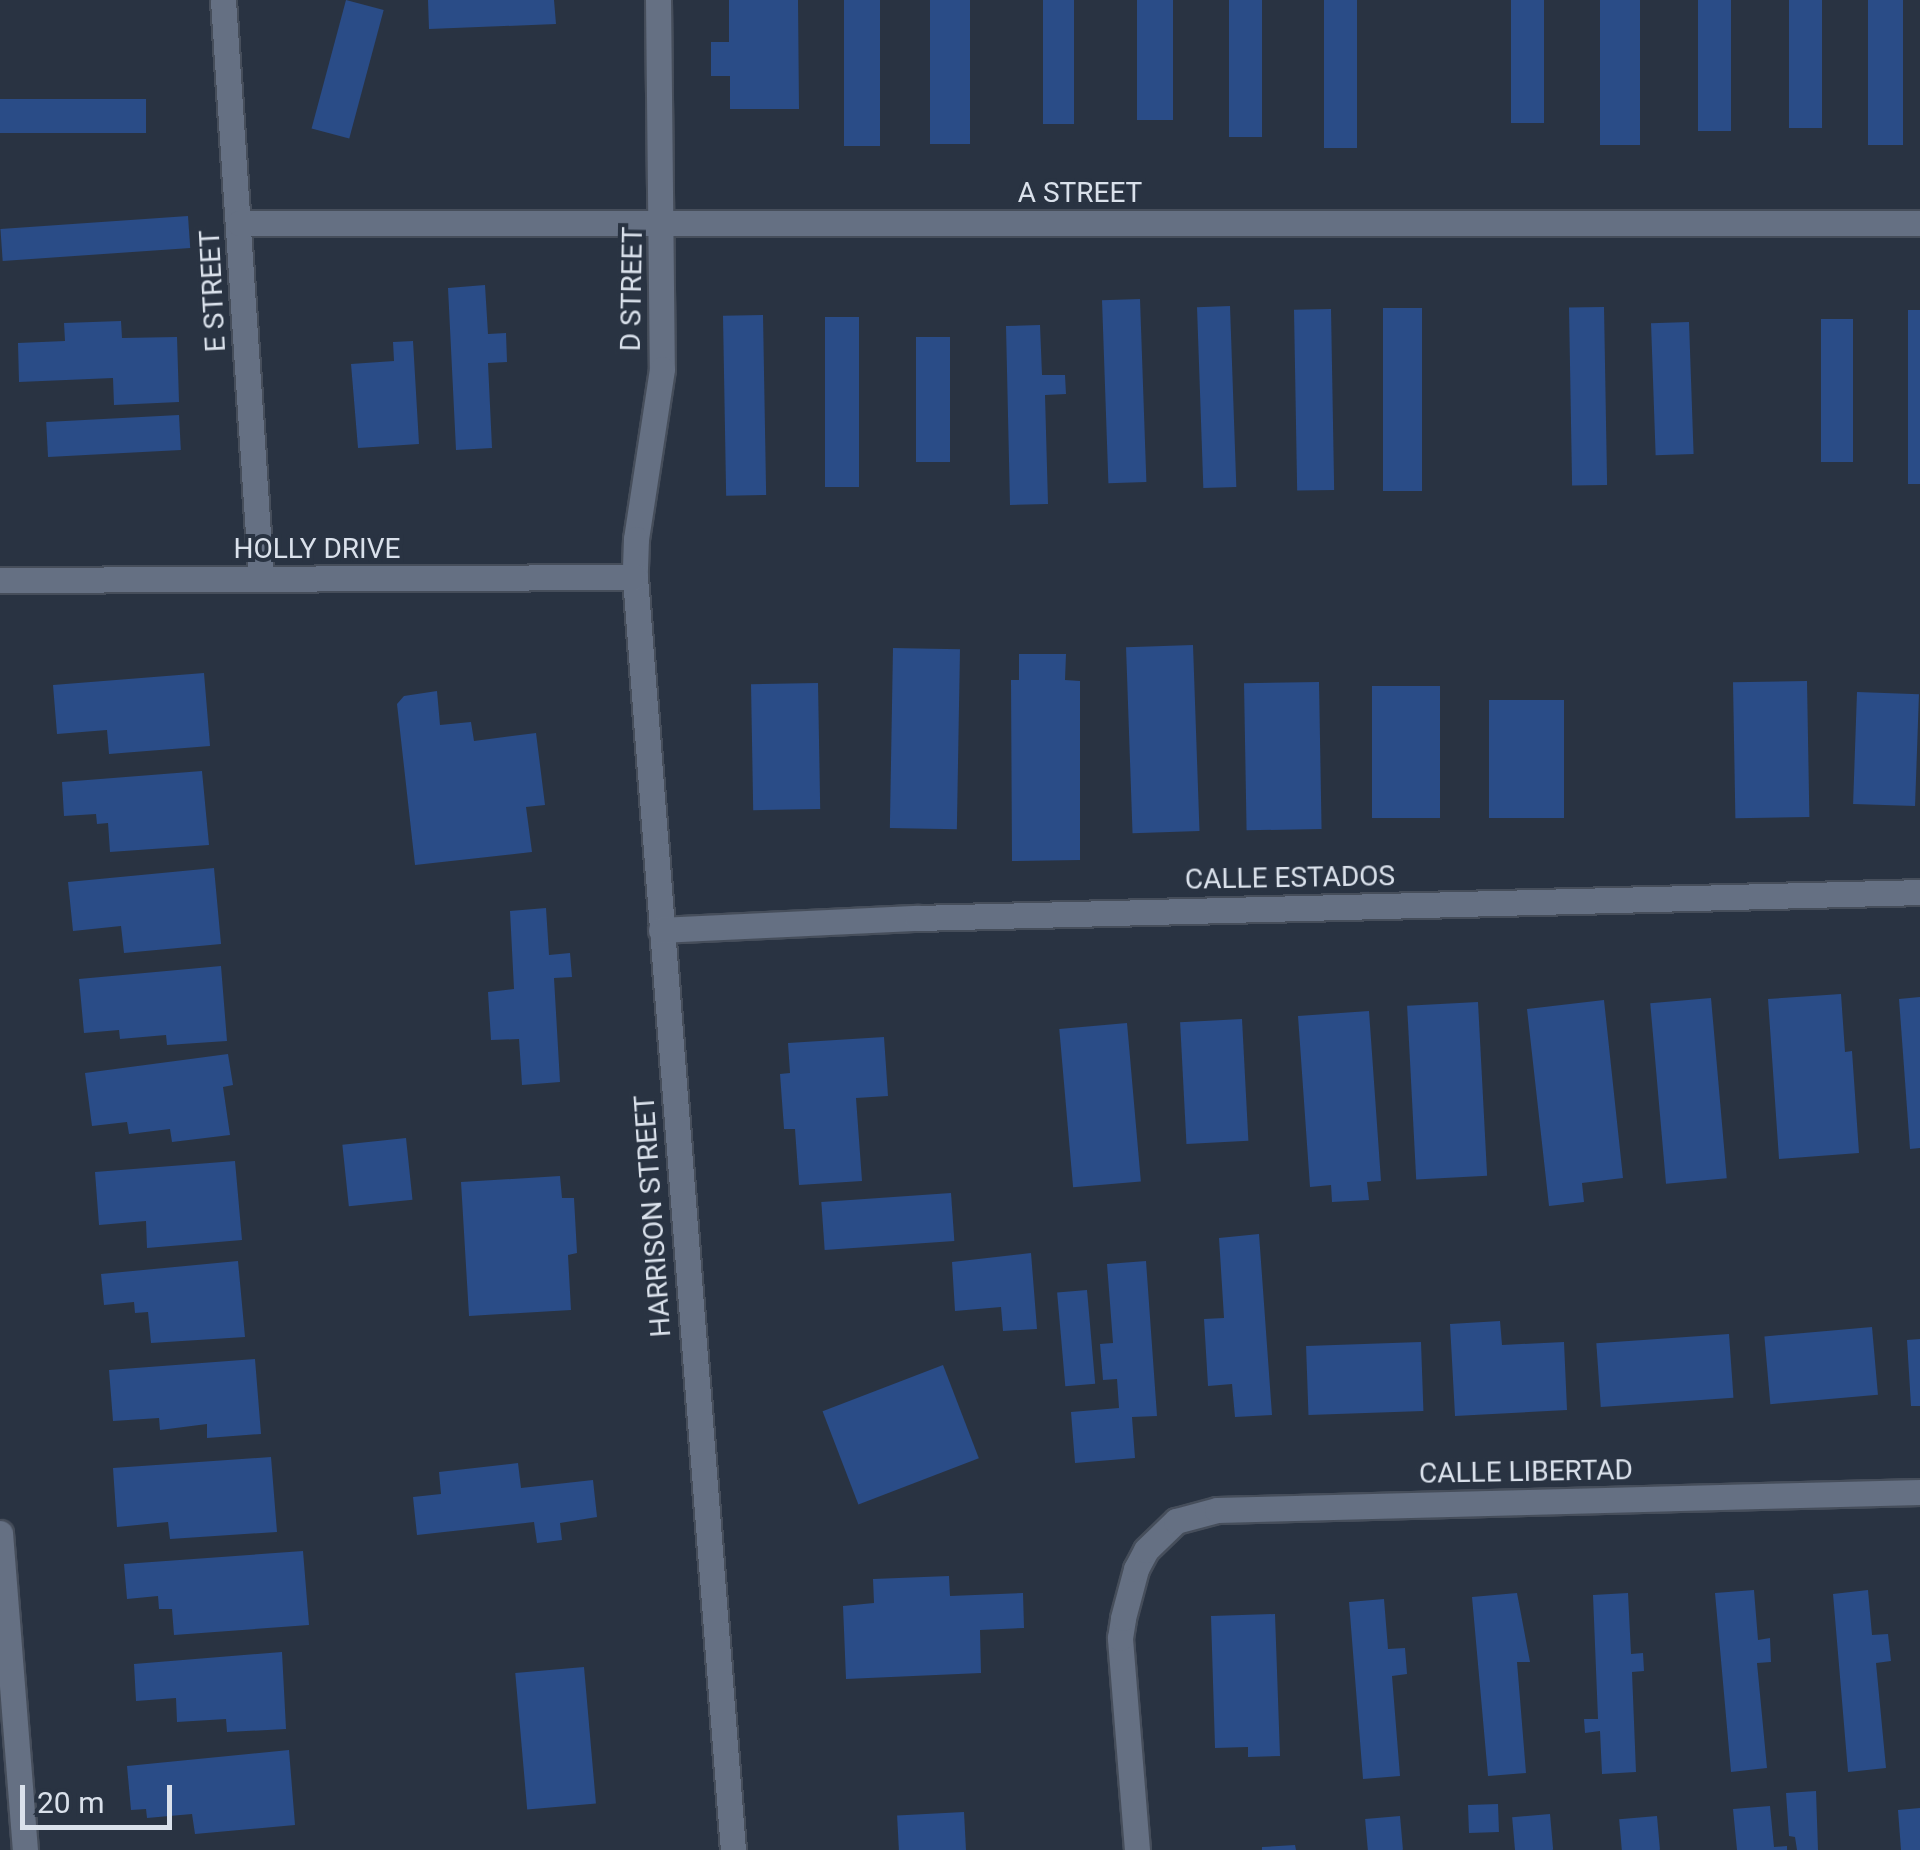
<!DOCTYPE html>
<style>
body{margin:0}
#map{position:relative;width:1920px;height:1850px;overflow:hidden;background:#293342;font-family:Roboto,sans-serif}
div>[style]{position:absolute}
.building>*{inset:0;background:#2a4c87;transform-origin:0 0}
.roads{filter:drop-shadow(2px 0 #464e5b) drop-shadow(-2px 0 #464e5b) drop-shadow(0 2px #464e5b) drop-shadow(0 -2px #464e5b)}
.minor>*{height:25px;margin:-12.5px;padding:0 12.5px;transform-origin:12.5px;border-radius:12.5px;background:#657083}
span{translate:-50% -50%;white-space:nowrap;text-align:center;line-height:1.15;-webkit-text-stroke:8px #293342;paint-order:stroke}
.street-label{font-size:28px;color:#dae1eb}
.scale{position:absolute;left:20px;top:1785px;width:152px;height:45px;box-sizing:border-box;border:5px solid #dae1eb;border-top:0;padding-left:12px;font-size:30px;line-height:35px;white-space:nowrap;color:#dae1eb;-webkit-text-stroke:8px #293342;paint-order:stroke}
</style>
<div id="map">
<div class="building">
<i style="left:346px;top:0;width:39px;height:133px;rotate:15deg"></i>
<i style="clip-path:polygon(428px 0,554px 0,556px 24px,429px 29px)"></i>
<i style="clip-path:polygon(729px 0,798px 0,799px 109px,730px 109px,730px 76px,711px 76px,711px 42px,729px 42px)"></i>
<i style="left:844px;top:0;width:36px;height:146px"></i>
<i style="left:930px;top:0;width:40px;height:144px"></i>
<i style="left:1043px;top:0;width:31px;height:124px"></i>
<i style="left:1137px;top:0;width:36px;height:120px"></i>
<i style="left:1229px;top:0;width:33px;height:137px"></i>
<i style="left:1324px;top:0;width:33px;height:148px"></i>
<i style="left:1511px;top:0;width:33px;height:123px"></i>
<i style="left:1600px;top:0;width:40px;height:145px"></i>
<i style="left:1698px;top:0;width:33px;height:131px"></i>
<i style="left:1789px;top:0;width:33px;height:128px"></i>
<i style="left:1868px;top:0;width:35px;height:145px"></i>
<i style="left:0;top:99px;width:146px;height:34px"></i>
<i style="left:188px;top:216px;width:32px;height:188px;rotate:86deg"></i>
<i style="clip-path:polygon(485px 285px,488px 334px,506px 333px,507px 362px,488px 363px,492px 448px,456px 450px,448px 288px)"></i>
<i style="left:1140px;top:299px;width:183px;height:38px;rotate:88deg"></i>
<i style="left:1230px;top:306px;width:181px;height:33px;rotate:88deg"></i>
<i style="left:1604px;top:307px;width:178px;height:35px;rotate:89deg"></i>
<i style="left:1422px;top:308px;width:183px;height:39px;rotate:90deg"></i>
<i style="left:1331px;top:309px;width:181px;height:37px;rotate:89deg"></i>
<i style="left:1908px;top:310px;width:12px;height:174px"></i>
<i style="left:763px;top:315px;width:180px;height:40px;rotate:89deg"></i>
<i style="left:825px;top:317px;width:34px;height:170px"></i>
<i style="left:1821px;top:319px;width:32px;height:143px"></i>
<i style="clip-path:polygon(121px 321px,122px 338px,177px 337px,179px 402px,114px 405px,113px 378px,19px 382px,18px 343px,65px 341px,64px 323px)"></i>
<i style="left:1689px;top:322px;width:132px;height:38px;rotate:88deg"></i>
<i style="clip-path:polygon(1040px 325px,1042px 375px,1065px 375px,1066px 394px,1045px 395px,1048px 504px,1010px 505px,1006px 326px)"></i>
<i style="left:950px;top:337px;width:125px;height:34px;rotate:90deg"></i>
<i style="clip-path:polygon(413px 341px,419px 444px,358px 448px,351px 364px,394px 361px,393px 342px)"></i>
<i style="left:179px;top:415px;width:35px;height:133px;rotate:87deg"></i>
<i style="left:1193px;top:645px;width:186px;height:67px;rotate:88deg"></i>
<i style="left:893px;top:648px;width:67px;height:180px;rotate:1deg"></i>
<i style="clip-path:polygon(1019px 654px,1066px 654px,1065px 680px,1080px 681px,1080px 860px,1012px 861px,1011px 680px,1019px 680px)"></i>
<i style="clip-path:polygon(204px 673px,210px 746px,109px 754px,107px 730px,57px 734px,53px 685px)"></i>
<i style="left:1807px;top:681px;width:136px;height:74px;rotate:89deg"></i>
<i style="left:1319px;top:682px;width:147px;height:75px;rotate:89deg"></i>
<i style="left:818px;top:683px;width:126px;height:67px;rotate:89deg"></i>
<i style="left:1440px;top:686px;width:132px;height:68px;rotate:90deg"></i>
<i style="clip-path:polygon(437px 691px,440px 725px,471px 722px,474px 741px,536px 733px,545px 805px,526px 807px,532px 852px,415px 865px,397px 704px,404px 696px)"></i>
<i style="left:1857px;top:692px;width:62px;height:112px;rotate:2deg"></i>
<i style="left:1489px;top:700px;width:75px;height:118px"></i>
<i style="clip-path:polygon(202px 771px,209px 845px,110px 852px,108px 823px,97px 824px,96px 814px,64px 816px,62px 782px)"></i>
<i style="clip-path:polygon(214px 868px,221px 944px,124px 953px,121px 926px,73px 931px,68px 882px)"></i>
<i style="clip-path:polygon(546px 908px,549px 955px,570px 953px,572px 977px,554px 978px,560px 1082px,522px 1085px,519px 1039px,491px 1040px,488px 992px,514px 989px,510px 911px)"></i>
<i style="clip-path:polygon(221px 966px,227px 1041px,167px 1045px,166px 1035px,120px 1039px,119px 1030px,84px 1033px,79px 979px)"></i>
<i style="clip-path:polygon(1841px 994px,1845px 1052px,1852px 1051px,1859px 1153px,1779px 1159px,1768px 999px)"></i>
<i style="clip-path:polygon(1920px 997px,1920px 1148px,1910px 1149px,1899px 999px)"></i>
<i style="left:1711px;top:998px;width:181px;height:61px;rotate:85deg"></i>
<i style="clip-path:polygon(1604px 1000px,1623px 1178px,1582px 1183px,1584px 1202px,1549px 1206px,1527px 1009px)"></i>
<i style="left:1478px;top:1002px;width:174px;height:71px;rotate:87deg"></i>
<i style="clip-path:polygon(1369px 1011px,1381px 1181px,1367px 1182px,1369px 1200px,1332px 1202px,1331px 1185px,1310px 1187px,1298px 1016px)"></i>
<i style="left:1242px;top:1019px;width:122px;height:62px;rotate:87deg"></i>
<i style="left:1127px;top:1023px;width:159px;height:68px;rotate:85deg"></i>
<i style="clip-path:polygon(884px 1037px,888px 1096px,856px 1098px,862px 1181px,799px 1185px,795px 1129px,784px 1129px,780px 1074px,790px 1073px,788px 1043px)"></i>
<i style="clip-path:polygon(228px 1054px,233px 1085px,223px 1087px,230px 1135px,172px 1142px,170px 1129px,129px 1134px,127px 1122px,92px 1126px,85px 1073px)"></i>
<i style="left:406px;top:1138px;width:62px;height:64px;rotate:84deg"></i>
<i style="clip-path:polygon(235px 1161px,242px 1240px,147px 1248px,146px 1221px,99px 1225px,95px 1172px)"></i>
<i style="clip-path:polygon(560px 1176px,562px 1198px,574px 1198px,577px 1253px,568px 1255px,571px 1310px,469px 1316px,461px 1182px)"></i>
<i style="left:951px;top:1193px;width:48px;height:130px;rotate:86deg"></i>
<i style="clip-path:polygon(1259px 1234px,1272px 1415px,1235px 1417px,1232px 1384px,1208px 1386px,1204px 1319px,1224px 1318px,1219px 1238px)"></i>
<i style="clip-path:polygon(1031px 1253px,1037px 1329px,1003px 1331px,1001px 1307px,955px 1311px,952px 1262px)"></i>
<i style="clip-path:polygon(238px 1261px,245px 1337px,151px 1343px,148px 1312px,135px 1313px,134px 1302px,104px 1305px,101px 1274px)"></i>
<i style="clip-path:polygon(1146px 1261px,1157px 1416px,1132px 1417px,1135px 1458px,1075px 1463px,1071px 1412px,1119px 1408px,1117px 1379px,1103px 1380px,1100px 1344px,1113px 1343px,1107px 1264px)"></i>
<i style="left:1087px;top:1290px;width:94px;height:30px;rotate:85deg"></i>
<i style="clip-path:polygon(1500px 1321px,1502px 1345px,1564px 1342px,1567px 1410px,1455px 1416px,1450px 1324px)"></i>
<i style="left:1872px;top:1327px;width:68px;height:108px;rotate:85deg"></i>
<i style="left:1729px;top:1334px;width:64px;height:133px;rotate:86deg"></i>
<i style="clip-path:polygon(1920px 1339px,1920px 1406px,1911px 1406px,1907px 1340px)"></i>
<i style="left:1421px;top:1342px;width:69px;height:115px;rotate:88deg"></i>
<i style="clip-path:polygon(255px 1359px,261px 1434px,207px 1438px,207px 1424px,160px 1430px,159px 1418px,113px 1421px,109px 1370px)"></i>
<i style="left:943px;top:1365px;width:100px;height:129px;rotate:69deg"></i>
<i style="clip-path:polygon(271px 1457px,277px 1532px,170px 1539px,168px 1522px,117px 1527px,113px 1468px)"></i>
<i style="clip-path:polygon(518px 1463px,521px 1488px,593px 1480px,597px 1517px,560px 1523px,562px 1540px,537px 1543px,534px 1522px,417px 1535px,413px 1497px,441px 1494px,439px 1472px)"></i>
<i style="clip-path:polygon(303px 1551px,309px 1625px,174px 1635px,172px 1609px,159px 1609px,158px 1596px,127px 1599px,124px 1564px)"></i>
<i style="clip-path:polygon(949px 1576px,950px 1596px,1023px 1593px,1024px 1628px,980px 1630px,981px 1673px,846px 1679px,843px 1606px,874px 1603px,873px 1579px)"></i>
<i style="clip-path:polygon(1754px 1590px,1758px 1640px,1770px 1638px,1771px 1662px,1757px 1663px,1767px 1768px,1731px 1772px,1715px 1593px)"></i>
<i style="clip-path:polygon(1868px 1590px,1872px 1635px,1888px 1634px,1891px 1661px,1876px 1663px,1886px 1768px,1848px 1772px,1833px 1594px)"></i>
<i style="clip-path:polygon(1517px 1593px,1530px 1662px,1517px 1662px,1526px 1773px,1488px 1776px,1472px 1597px)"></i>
<i style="clip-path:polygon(1628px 1593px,1631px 1654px,1643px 1653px,1644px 1671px,1632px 1672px,1636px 1772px,1602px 1774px,1600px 1731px,1585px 1733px,1584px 1719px,1598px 1719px,1593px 1595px)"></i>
<i style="clip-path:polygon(1384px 1599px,1388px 1649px,1405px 1648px,1407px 1674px,1392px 1676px,1400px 1776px,1363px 1779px,1349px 1602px)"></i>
<i style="clip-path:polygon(1275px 1614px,1280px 1756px,1248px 1757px,1248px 1747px,1215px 1748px,1211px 1616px)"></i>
<i style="clip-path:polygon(282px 1652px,286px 1729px,227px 1732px,226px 1719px,177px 1722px,176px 1698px,136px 1701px,134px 1664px)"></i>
<i style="left:584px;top:1667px;width:137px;height:69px;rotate:85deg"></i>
<i style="clip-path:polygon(289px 1750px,295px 1825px,195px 1834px,192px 1814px,147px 1818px,146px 1809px,131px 1810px,127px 1766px)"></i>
<i style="clip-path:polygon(1816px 1791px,1818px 1850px,1797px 1850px,1795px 1837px,1789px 1836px,1786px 1793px)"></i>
<i style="left:1498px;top:1804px;width:28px;height:30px;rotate:88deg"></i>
<i style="clip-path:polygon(1770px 1806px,1774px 1847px,1787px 1846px,1787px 1850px,1737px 1850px,1733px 1809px)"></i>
<i style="clip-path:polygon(1920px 1808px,1920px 1850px,1901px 1850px,1898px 1810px)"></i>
<i style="left:964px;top:1812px;width:38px;height:67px;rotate:87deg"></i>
<i style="left:1550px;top:1814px;width:36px;height:38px;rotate:85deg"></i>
<i style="left:1400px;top:1816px;width:34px;height:35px;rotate:85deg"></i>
<i style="left:1657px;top:1816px;width:34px;height:38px;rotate:85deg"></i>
<i style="clip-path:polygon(1295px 1845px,1296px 1850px,1262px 1850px,1262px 1847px)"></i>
</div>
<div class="roads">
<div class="minor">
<i style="left:223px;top:0;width:580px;rotate:86.25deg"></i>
<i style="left:658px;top:0;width:369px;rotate:89.4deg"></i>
<i style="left:662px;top:369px;width:172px;rotate:98.7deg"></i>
<i style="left:636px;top:539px;width:38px;rotate:92deg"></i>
<i style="left:635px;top:577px;width:1277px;rotate:85.6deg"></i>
<i style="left:239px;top:223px;width:1681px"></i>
<i style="left:0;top:580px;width:635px;rotate:-0.27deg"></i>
<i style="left:661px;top:930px;width:256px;rotate:-2.7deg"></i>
<i style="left:917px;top:918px;width:1003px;rotate:-1.48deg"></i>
<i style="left:0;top:1533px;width:318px;rotate:85.5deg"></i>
<i style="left:1137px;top:1850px;width:213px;rotate:-94.6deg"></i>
<i style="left:1120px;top:1638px;width:20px;rotate:-81deg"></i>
<i style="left:1123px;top:1618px;width:51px;rotate:-75.1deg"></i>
<i style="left:1136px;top:1569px;width:21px;rotate:-62deg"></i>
<i style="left:1146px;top:1550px;width:42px;rotate:-44deg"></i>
<i style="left:1176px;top:1521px;width:42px;rotate:-15deg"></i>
<i style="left:1217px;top:1510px;width:703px;rotate:-1.47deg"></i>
</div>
</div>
<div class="street-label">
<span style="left:1080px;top:193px">A STREET</span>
<span style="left:632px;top:289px;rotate:-89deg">D STREET</span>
<span style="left:213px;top:291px;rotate:-93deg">E STREET</span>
<span style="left:317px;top:549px">HOLLY DRIVE</span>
<span style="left:1290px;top:878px;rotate:-1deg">CALLE ESTADOS</span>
<span style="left:653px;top:1216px;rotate:-94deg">HARRISON STREET</span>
<span style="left:1526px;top:1472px;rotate:-1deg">CALLE LIBERTAD</span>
</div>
<div class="scale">20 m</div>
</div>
